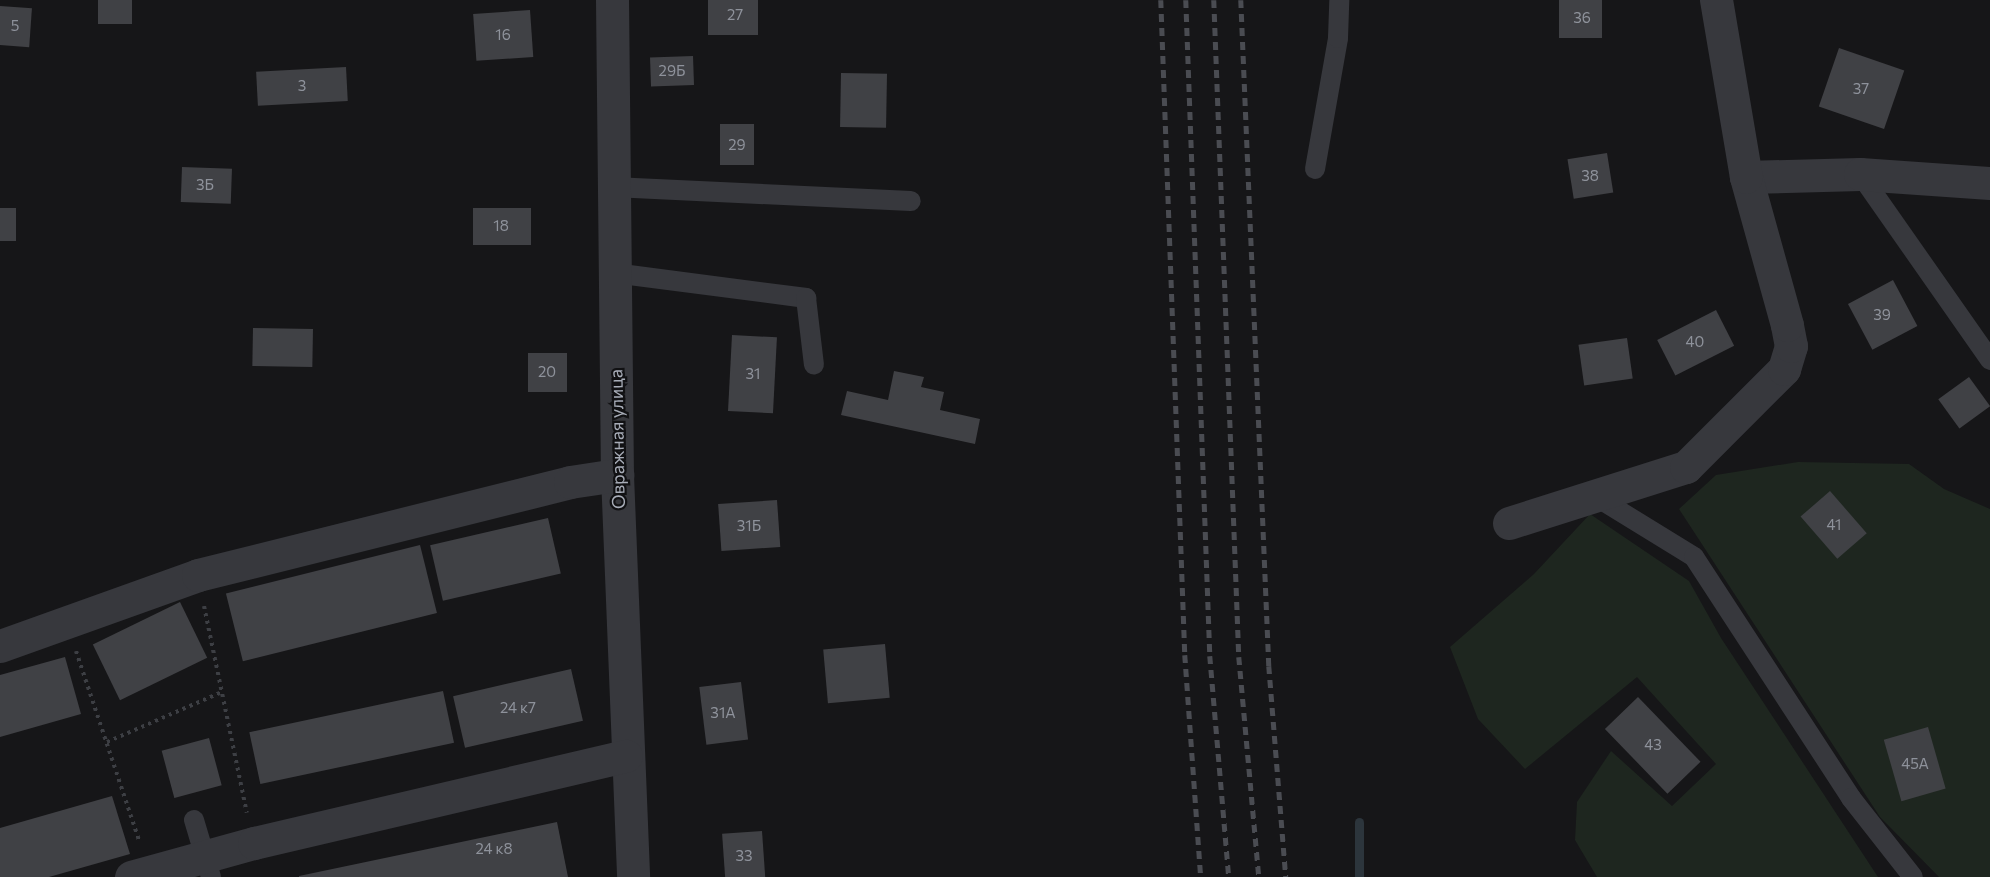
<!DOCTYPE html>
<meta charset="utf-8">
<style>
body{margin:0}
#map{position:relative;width:1990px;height:877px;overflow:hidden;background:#161618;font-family:Commissioner,sans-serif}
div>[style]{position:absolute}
.green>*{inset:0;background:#1e261f}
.stream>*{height:9px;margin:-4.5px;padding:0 4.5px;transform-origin:4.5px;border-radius:4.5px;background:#2c353c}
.building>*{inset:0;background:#404145;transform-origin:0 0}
.path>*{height:4px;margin-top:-2px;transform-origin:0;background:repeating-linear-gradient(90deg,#3d3f44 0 3px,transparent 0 7.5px)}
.service>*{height:20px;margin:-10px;padding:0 10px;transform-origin:10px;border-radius:10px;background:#37383d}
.minor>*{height:33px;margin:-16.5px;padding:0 16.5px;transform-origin:16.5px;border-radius:16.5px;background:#37383d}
.rail>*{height:4.5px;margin-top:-2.25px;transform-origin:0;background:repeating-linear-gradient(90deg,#4a4c52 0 8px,transparent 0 14px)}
span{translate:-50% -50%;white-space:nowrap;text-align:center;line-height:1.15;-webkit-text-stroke:4.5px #111113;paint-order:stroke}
.number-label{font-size:15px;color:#8e929b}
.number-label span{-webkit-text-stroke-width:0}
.street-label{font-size:18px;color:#a8adb8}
</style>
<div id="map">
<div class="green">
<i style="clip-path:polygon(1798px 462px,1909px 464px,1944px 489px,1990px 509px,1990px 877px,1939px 877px,1880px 817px,1679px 509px,1716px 475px)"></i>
<i style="clip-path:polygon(1590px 514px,1689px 581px,1721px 638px,1878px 877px,1597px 877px,1575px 840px,1577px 802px,1611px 751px,1672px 806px,1716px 764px,1637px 677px,1525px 769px,1478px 719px,1450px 647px,1534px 574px)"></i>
</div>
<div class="stream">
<i style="left:1359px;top:877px;width:55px;rotate:-90deg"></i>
</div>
<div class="building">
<i style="left:98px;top:0;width:34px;height:24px"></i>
<i style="left:708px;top:0;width:50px;height:35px"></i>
<i style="left:1559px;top:0;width:43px;height:38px"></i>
<i style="left:0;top:6px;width:32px;height:39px;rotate:4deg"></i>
<i style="left:530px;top:10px;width:47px;height:57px;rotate:86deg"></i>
<i style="left:1839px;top:48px;width:69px;height:62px;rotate:19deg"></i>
<i style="left:693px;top:56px;width:29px;height:43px;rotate:88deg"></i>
<i style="left:346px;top:67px;width:34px;height:90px;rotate:87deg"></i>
<i style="left:841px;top:73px;width:46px;height:54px;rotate:1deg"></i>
<i style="left:720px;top:124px;width:34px;height:41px"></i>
<i style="left:1607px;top:153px;width:40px;height:40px;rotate:81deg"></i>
<i style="left:182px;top:167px;width:50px;height:35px;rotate:2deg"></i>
<i style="left:0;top:208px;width:16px;height:33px"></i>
<i style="left:473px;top:208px;width:58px;height:37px"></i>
<i style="left:1893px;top:280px;width:52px;height:51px;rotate:62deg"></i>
<i style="left:1716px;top:310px;width:40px;height:66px;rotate:63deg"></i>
<i style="left:253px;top:328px;width:60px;height:38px;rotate:1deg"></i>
<i style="left:732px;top:335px;width:45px;height:76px;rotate:3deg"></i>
<i style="left:1627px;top:338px;width:41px;height:49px;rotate:82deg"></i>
<i style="left:528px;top:353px;width:39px;height:39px"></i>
<i style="clip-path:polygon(894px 371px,924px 377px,921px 387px,944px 392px,940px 410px,980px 419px,975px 444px,841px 415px,847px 391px,888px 400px)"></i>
<i style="left:1969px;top:377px;width:36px;height:38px;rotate:54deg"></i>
<i style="left:1830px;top:491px;width:56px;height:39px;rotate:49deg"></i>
<i style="left:777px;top:500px;width:47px;height:59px;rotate:86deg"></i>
<i style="left:548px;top:518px;width:57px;height:121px;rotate:77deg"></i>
<i style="left:420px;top:545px;width:70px;height:200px;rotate:76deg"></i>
<i style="left:180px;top:602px;width:62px;height:97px;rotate:64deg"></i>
<i style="left:885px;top:644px;width:54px;height:62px;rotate:85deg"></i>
<i style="clip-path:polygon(65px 657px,81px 714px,0 737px,0 675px)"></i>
<i style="left:571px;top:669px;width:53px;height:121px;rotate:77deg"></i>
<i style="left:741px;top:682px;width:58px;height:42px;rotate:83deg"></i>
<i style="left:443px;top:691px;width:53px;height:198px;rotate:78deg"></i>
<i style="left:1638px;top:697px;width:90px;height:46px;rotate:46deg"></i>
<i style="left:1928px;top:727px;width:64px;height:46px;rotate:74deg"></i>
<i style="left:209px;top:738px;width:49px;height:49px;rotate:75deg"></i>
<i style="clip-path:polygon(112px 796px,130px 854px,49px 877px,0 877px,0 828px)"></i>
<i style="clip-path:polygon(557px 822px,568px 877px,299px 877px,299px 876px)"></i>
<i style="left:762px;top:831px;width:46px;height:40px;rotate:86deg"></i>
</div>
<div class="path">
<i style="left:204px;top:606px;width:211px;rotate:78.3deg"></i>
<i style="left:76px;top:651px;width:202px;rotate:71.6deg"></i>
<i style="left:107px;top:742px;width:125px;rotate:-23.5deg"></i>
</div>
<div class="service">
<i style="left:1315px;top:169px;width:133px;rotate:-80deg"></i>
<i style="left:1338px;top:38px;width:38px;rotate:-88deg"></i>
<i style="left:1860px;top:174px;width:227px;rotate:55deg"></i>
<i style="left:613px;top:187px;width:298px;rotate:2.7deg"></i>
<i style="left:614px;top:273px;width:194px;rotate:7.4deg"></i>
<i style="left:806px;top:298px;width:67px;rotate:83.2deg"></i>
<i style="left:1595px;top:496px;width:116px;rotate:31.6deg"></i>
<i style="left:1694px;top:557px;width:288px;rotate:56.9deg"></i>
<i style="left:1851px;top:798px;width:100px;rotate:51.9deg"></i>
<i style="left:194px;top:820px;width:59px;rotate:73.4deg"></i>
</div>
<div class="minor">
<i style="left:612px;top:0;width:475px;rotate:89.4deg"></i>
<i style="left:617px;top:475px;width:402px;rotate:87.7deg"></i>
<i style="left:1746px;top:177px;width:114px;rotate:-1.5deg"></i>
<i style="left:1860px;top:174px;width:130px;rotate:4deg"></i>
<i style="left:1509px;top:523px;width:186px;rotate:-17.6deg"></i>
<i style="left:1686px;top:467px;width:139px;rotate:-45deg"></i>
<i style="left:1784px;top:369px;width:24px;rotate:-73deg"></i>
<i style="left:1791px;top:346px;width:21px;rotate:-101deg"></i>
<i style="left:1787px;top:325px;width:154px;rotate:-105.5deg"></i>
<i style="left:1746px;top:177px;width:180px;rotate:-99.6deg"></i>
<i style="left:0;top:646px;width:210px;rotate:-19.7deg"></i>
<i style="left:198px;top:575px;width:383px;rotate:-14deg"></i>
<i style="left:570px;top:482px;width:48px;rotate:-8.5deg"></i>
<i style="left:131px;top:877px;width:128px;rotate:-15.5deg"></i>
<i style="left:254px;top:843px;width:382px;rotate:-13.2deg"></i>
</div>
<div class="rail">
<i style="left:1161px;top:0;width:655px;rotate:87.9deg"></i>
<i style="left:1185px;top:655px;width:223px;rotate:85.9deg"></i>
<i style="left:1186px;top:0;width:656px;rotate:87.9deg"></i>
<i style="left:1210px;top:656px;width:222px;rotate:85.1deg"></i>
<i style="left:1214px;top:0;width:657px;rotate:87.82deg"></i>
<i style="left:1239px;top:657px;width:221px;rotate:84.8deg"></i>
<i style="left:1241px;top:0;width:667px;rotate:87.59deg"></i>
<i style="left:1269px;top:666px;width:212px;rotate:85.4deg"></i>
</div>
<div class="number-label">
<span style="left:735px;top:15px">27</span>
<span style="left:1582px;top:18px">36</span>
<span style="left:15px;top:26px">5</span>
<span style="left:503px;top:35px">16</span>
<span style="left:672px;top:71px">29Б</span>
<span style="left:302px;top:86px">3</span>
<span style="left:1861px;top:89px">37</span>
<span style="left:737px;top:145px">29</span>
<span style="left:1590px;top:176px">38</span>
<span style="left:205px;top:185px">3Б</span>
<span style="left:501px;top:226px">18</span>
<span style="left:1882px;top:315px">39</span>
<span style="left:1695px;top:342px">40</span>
<span style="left:547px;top:372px">20</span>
<span style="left:753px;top:374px">31</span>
<span style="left:1834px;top:525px">41</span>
<span style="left:749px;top:526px">31Б</span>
<span style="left:518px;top:708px">24 к7</span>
<span style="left:723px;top:713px">31А</span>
<span style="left:1653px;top:745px">43</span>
<span style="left:1915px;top:764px">45А</span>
<span style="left:494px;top:849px">24 к8</span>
<span style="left:744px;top:856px">33</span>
</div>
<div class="street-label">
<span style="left:617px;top:439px;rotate:-91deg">Овражная улица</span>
</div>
</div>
